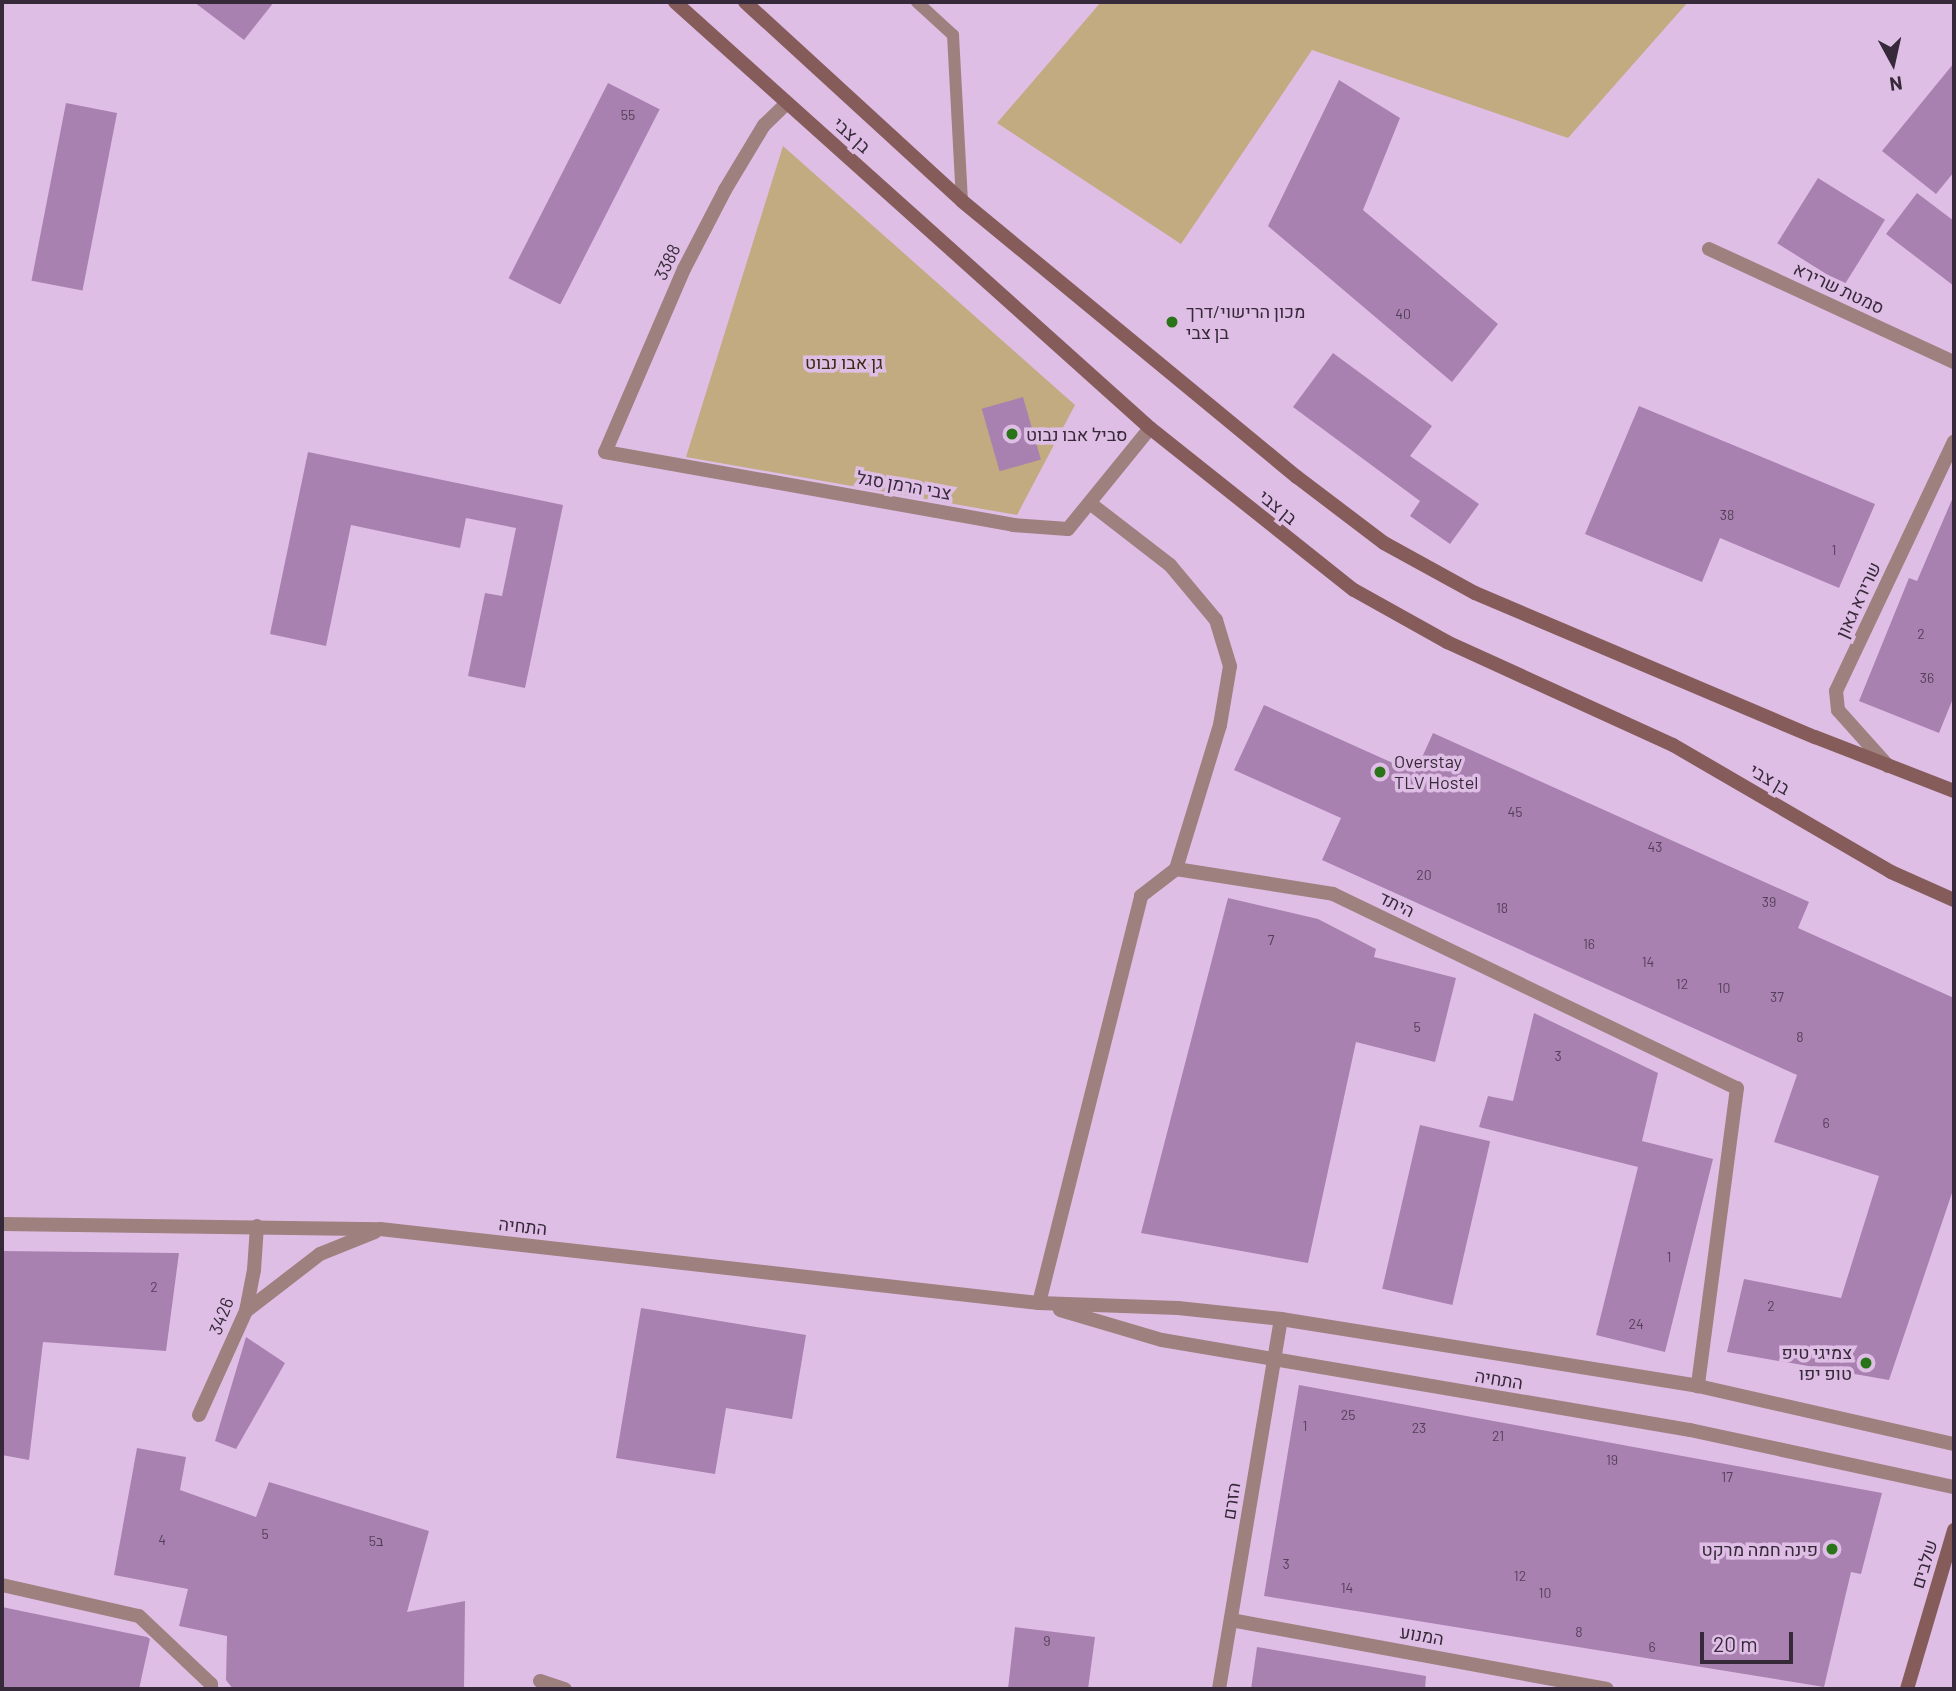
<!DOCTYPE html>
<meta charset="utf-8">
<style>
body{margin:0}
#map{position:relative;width:1956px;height:1691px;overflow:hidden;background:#dfbee6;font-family:Barlow,Heebo,sans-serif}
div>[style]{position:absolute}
.green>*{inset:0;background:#c2aa81}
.building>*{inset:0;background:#a981b1;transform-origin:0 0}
.service>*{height:12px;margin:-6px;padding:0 6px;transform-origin:6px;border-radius:6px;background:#9e807f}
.minor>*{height:14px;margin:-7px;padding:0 7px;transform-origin:7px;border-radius:7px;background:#9e807f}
.secondary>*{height:14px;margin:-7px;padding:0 7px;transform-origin:7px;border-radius:7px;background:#865c5b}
.dots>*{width:19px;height:19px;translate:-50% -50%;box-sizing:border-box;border:4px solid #dfbee6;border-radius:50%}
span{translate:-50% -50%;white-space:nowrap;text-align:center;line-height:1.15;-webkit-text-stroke:7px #dfbee6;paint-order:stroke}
.number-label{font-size:14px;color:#533f57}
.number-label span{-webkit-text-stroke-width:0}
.street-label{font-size:18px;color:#362939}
.poi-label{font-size:18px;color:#362939}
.left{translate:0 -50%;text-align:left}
.right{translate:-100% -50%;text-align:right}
.park-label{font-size:18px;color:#392b11}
.frame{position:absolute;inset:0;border:4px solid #362939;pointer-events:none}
.north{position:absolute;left:1858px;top:28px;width:70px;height:70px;-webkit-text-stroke:5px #dfbee6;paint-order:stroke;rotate:172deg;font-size:19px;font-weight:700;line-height:28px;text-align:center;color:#362939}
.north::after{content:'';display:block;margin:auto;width:24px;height:32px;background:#362939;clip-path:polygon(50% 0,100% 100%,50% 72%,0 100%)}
.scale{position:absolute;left:1700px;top:1632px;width:93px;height:32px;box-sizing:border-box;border:4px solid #362939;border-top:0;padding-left:9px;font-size:21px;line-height:24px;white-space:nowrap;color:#362939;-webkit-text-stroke:5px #dfbee6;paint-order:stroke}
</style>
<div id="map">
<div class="green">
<i style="clip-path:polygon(1101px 2px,1688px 2px,1568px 138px,1312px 50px,1181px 244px,997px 123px)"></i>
<i style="clip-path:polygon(783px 146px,1075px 405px,1017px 515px,686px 457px)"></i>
</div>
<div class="building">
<i style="clip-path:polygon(194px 2px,274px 2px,244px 40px)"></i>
<i style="clip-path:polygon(1954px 63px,1954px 172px,1936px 194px,1882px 151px)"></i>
<i style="clip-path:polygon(1339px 80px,1400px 118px,1363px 210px,1498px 324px,1452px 382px,1268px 226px)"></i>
<i style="left:608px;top:83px;width:58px;height:219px;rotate:27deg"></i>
<i style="left:66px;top:103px;width:52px;height:181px;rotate:11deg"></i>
<i style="left:1818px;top:178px;width:79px;height:77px;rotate:32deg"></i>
<i style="clip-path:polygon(1917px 193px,1954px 221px,1954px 286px,1886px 234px)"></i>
<i style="clip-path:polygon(1333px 353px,1432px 426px,1410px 456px,1479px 504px,1450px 544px,1410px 516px,1420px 501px,1293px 407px)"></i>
<i style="left:1023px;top:397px;width:65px;height:43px;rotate:74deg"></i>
<i style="clip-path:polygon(1639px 406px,1875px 504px,1839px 588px,1720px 538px,1702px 582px,1585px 534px)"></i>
<i style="clip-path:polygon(308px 452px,563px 505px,525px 688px,468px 676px,485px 593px,502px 596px,516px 528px,466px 518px,460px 548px,351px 525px,326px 646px,270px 634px)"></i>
<i style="clip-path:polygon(1954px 495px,1954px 696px,1939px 733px,1859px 701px,1909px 578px,1917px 581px)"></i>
<i style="clip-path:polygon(1264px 705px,1415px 773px,1433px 733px,1809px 902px,1798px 928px,1954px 998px,1954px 1187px,1889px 1380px,1727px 1352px,1744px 1279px,1841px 1298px,1879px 1176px,1774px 1142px,1797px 1075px,1322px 860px,1341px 818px,1234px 770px)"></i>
<i style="clip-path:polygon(1228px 898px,1318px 919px,1376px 949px,1374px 957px,1456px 978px,1435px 1062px,1356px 1042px,1308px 1263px,1141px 1233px)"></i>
<i style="clip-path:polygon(1534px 1013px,1658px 1073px,1642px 1141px,1713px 1159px,1665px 1352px,1596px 1335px,1638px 1167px,1479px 1127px,1488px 1096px,1513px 1101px)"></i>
<i style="left:1420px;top:1125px;width:72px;height:168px;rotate:13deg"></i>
<i style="clip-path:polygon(2px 1251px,179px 1253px,166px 1351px,43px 1342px,29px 1460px,2px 1455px)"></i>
<i style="clip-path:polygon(641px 1308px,806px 1335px,792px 1419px,726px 1408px,715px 1474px,616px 1458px)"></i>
<i style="clip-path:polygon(246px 1337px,285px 1363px,236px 1449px,215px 1441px)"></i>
<i style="clip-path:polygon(1299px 1385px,1882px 1493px,1861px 1574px,1851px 1572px,1824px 1687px,1264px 1596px)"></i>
<i style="clip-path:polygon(137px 1448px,186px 1457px,180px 1490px,256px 1517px,269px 1482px,429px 1531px,407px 1612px,465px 1601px,464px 1689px,233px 1689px,226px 1680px,227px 1636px,179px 1626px,188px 1589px,114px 1575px)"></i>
<i style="clip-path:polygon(2px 1607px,147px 1637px,150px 1639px,139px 1689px,2px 1689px)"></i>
<i style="clip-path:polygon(1015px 1627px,1095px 1637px,1088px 1689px,1008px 1689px)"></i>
<i style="clip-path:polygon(1257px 1647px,1426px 1676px,1425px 1689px,1251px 1689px)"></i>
</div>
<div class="service">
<i style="left:917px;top:2px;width:49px;rotate:42.5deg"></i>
<i style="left:953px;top:35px;width:166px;rotate:86.9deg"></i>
</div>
<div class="minor">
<i style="left:787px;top:103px;width:32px;rotate:136deg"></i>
<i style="left:764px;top:125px;width:76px;rotate:121deg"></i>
<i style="left:725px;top:190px;width:89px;rotate:117.4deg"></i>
<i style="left:684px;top:269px;width:199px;rotate:113.3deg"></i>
<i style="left:605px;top:452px;width:414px;rotate:10.1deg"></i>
<i style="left:1013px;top:525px;width:55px;rotate:4.2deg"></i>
<i style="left:1068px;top:529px;width:130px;rotate:-50.9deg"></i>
<i style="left:1709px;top:249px;width:270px;rotate:24.8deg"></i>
<i style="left:1091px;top:504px;width:100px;rotate:37.7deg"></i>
<i style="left:1170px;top:565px;width:72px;rotate:50.1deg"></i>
<i style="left:1216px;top:620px;width:48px;rotate:73.1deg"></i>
<i style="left:1230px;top:666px;width:60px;rotate:99.6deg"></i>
<i style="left:1220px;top:725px;width:151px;rotate:107deg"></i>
<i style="left:1888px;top:766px;width:75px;rotate:-131.8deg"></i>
<i style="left:1838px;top:710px;width:19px;rotate:-96deg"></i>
<i style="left:1836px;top:691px;width:276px;rotate:-64.7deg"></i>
<i style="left:2px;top:1224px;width:378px;rotate:0.8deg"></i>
<i style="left:380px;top:1229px;width:663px;rotate:6.41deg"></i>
<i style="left:1039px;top:1303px;width:139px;rotate:2.1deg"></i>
<i style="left:1178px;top:1308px;width:104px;rotate:6.1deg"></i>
<i style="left:1281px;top:1319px;width:422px;rotate:9.1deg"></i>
<i style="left:1698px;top:1386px;width:262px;rotate:12.8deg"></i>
<i style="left:1039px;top:1303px;width:420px;rotate:-75.9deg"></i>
<i style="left:1141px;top:896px;width:44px;rotate:-37.6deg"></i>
<i style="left:1176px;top:869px;width:159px;rotate:9deg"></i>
<i style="left:1333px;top:894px;width:448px;rotate:25.7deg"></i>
<i style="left:1737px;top:1088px;width:301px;rotate:97.5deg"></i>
<i style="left:1060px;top:1310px;width:106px;rotate:16.4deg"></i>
<i style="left:1162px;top:1340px;width:536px;rotate:9.67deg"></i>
<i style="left:1690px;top:1430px;width:270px;rotate:12.2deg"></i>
<i style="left:246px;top:1311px;width:93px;rotate:-37.6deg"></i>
<i style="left:320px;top:1254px;width:59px;rotate:-21.8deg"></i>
<i style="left:199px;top:1415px;width:114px;rotate:-65.7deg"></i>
<i style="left:246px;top:1311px;width:42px;rotate:-79deg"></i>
<i style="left:254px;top:1270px;width:44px;rotate:-86.1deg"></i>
<i style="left:2px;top:1585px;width:140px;rotate:12.8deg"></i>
<i style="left:139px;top:1616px;width:99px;rotate:43.4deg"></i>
<i style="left:211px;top:1684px;width:5px;rotate:90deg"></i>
<i style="left:1231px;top:1620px;width:382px;rotate:10.4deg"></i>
<i style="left:540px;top:1681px;width:26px;rotate:18deg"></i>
<i style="left:1219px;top:1689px;width:375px;rotate:-80.5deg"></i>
</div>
<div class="secondary">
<i style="left:675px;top:2px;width:638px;rotate:41.89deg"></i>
<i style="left:1150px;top:428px;width:260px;rotate:38.5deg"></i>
<i style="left:1354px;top:590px;width:107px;rotate:29.2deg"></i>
<i style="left:1447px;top:642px;width:248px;rotate:24.5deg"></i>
<i style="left:1673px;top:745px;width:252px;rotate:30.2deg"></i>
<i style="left:1891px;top:872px;width:69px;rotate:24deg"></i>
<i style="left:745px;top:2px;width:294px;rotate:42.5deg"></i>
<i style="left:962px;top:201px;width:434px;rotate:39.5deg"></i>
<i style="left:1297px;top:477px;width:109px;rotate:37.2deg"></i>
<i style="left:1384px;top:543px;width:104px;rotate:28.8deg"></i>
<i style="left:1475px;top:593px;width:369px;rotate:23deg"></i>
<i style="left:1815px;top:737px;width:149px;rotate:21.2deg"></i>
<i style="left:1907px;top:1689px;width:166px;rotate:-73.5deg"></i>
</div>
<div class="dots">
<i style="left:1172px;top:322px;background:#297419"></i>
<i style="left:1012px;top:434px;background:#297419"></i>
<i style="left:1380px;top:772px;background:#297419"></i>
<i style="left:1866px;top:1363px;background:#297419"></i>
<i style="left:1832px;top:1549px;background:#297419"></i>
</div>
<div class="number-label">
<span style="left:628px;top:115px">55</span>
<span style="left:1403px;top:314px">40</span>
<span style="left:1727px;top:515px">38</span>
<span style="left:1834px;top:550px">1</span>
<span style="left:1921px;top:634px">2</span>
<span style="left:1927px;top:678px">36</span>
<span style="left:1515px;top:812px">45</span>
<span style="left:1655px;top:847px">43</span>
<span style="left:1424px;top:875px">20</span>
<span style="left:1769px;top:902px">39</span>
<span style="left:1502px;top:908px">18</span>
<span style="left:1271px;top:940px">7</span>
<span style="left:1589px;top:944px">16</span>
<span style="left:1648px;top:962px">14</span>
<span style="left:1682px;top:984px">12</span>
<span style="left:1724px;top:988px">10</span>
<span style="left:1777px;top:997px">37</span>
<span style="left:1417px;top:1027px">5</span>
<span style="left:1800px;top:1037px">8</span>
<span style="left:1558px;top:1056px">3</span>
<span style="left:1826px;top:1123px">6</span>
<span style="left:1669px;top:1257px">1</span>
<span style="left:154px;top:1287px">2</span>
<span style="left:1771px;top:1306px">2</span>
<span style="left:1636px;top:1324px">24</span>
<span style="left:1348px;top:1415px">25</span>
<span style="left:1305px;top:1426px">1</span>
<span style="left:1419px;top:1428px">23</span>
<span style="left:1498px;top:1436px">21</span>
<span style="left:1612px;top:1460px">19</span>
<span style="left:1727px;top:1477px">17</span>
<span style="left:265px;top:1534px">5</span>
<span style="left:162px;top:1540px">4</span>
<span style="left:376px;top:1541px">5ב</span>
<span style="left:1286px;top:1564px">3</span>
<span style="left:1520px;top:1576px">12</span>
<span style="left:1347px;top:1588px">14</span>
<span style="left:1545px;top:1593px">10</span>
<span style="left:1579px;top:1632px">8</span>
<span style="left:1047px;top:1641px">9</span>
<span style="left:1652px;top:1647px">6</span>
</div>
<div class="street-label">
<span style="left:852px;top:135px;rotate:42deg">בן צבי</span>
<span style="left:667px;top:262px;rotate:-65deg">3388</span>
<span style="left:1839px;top:288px;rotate:25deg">סמטת שרירא</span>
<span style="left:904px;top:485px;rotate:10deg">צבי הרמן סגל</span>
<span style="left:1278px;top:507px;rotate:39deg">בן צבי</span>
<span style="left:1858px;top:600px;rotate:-65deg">שרירא גאון</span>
<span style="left:1770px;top:779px;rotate:30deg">בן צבי</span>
<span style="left:1397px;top:904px;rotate:26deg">היתד</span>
<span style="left:523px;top:1226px;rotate:6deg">התחיה</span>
<span style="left:221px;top:1316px;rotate:-69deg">3426</span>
<span style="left:1499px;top:1379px;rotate:9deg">התחיה</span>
<span style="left:1231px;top:1501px;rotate:-81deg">הזרם</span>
<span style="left:1924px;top:1564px;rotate:-73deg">שלבים</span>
<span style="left:1422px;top:1635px;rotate:10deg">המנוע</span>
</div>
<div class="poi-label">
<span class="left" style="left:1186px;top:322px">מכון הרישוי/דרך<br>בן צבי</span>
<span class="left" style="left:1026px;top:434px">סביל אבו נבוט</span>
<span class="left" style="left:1394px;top:772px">Overstay<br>TLV Hostel</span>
<span class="right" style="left:1852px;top:1363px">צמיגי טיפ<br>טופ יפו</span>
<span class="right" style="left:1818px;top:1549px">פינה חמה מרקט</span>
</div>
<div class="park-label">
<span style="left:844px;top:362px">גן אבו נבוט</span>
</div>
<div class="frame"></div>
<div class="north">N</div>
<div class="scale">20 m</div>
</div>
